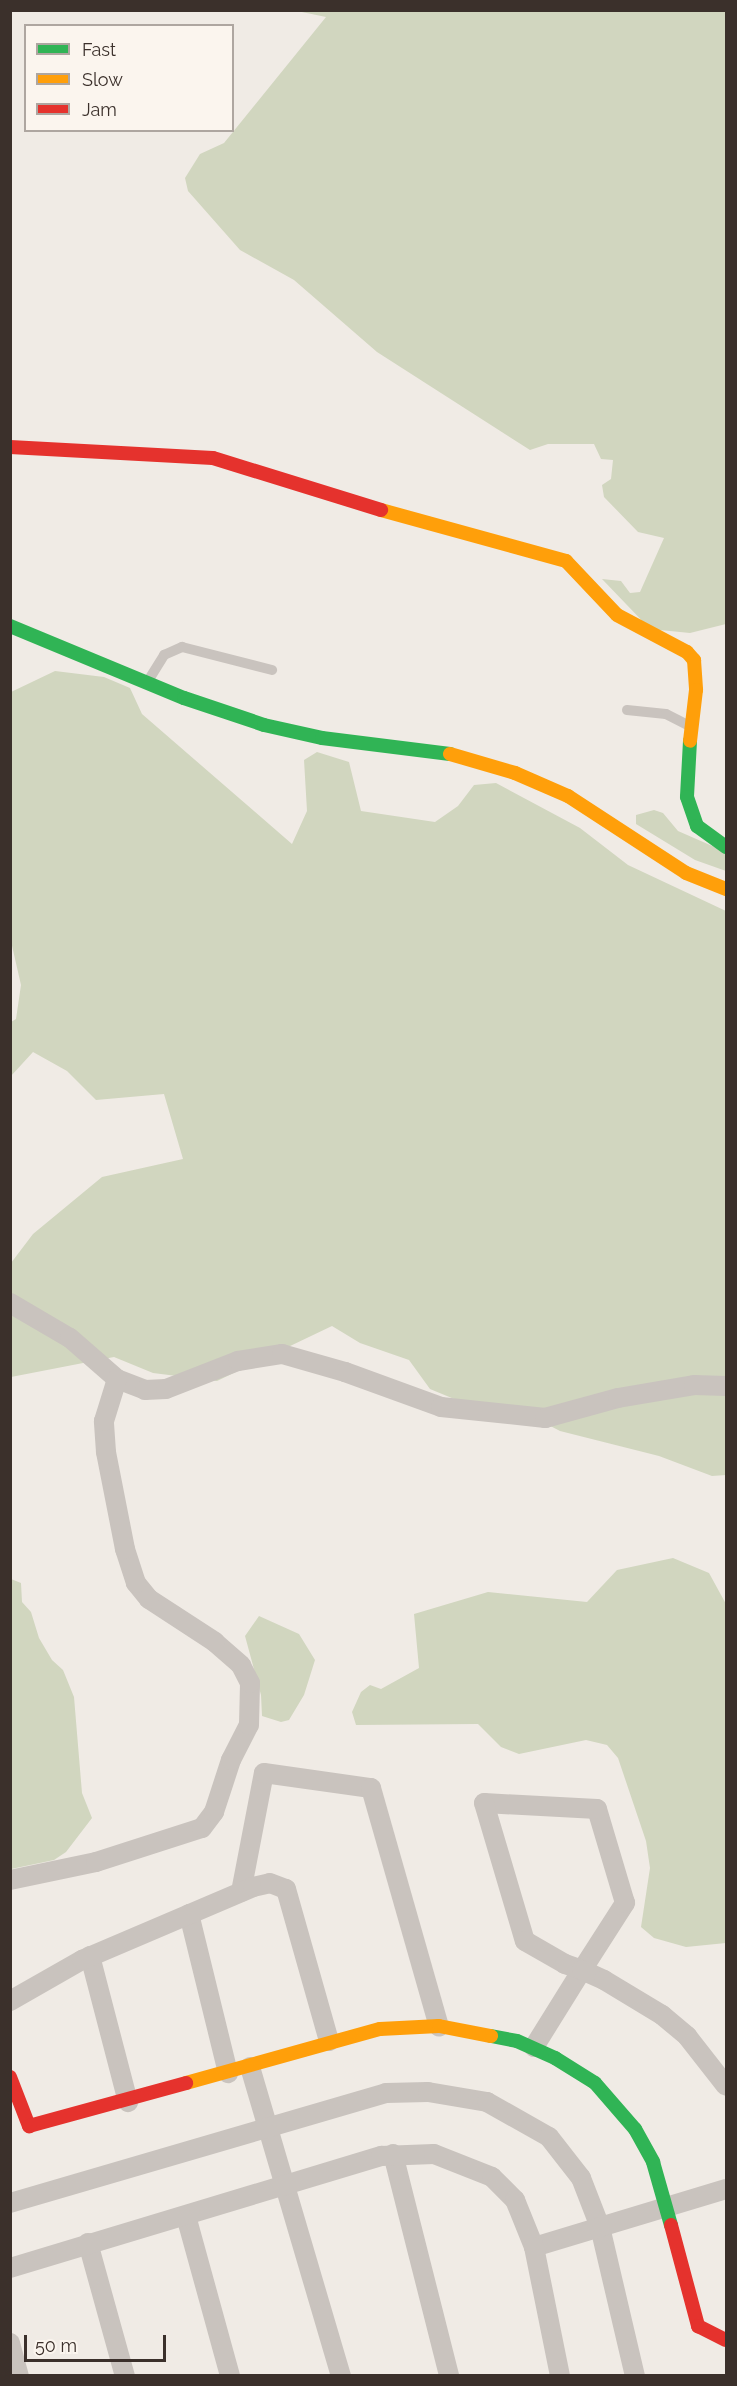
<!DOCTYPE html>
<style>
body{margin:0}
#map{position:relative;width:737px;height:2386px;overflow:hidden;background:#f0ebe5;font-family:Raleway,sans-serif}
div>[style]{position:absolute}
.green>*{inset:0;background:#d1d6bf}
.lane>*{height:10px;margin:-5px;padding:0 5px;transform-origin:5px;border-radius:5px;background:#c9c3be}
.street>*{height:20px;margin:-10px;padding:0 10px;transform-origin:10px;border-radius:10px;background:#c9c3be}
.fast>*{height:14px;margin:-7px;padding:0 7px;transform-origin:7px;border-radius:7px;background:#30b455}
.slow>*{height:14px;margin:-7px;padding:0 7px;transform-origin:7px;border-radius:7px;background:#ff9f0a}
.jam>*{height:14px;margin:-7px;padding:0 7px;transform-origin:7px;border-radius:7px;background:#e5322d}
span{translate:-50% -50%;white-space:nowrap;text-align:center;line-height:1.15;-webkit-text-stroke:6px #fbf5ee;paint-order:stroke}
.frame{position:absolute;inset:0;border:12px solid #3b302b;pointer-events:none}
.legend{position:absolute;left:24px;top:24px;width:210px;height:108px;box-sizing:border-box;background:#fbf5ee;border:2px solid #aea6a0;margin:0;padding:8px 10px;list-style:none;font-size:18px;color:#3b302b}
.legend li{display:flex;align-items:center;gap:12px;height:30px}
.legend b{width:30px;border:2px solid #aea6a0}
.scale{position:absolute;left:24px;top:2335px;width:142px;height:27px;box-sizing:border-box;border:3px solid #3b302b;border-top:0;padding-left:8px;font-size:18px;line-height:21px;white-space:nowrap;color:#3b302b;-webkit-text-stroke:4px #fbf5ee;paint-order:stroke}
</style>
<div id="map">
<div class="green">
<i style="clip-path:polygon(297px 11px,726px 11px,726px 624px,690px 633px,650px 629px,602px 579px,621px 581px,630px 593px,640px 592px,664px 538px,638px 532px,604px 497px,602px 485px,611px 479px,613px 460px,601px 459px,594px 444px,548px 444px,530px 450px,377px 352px,294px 280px,240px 250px,188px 191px,185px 178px,200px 154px,224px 143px,326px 17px)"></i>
<i style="clip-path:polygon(55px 671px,104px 677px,130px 688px,142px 714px,292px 844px,307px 811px,304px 760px,317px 752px,349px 762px,361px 811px,435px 822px,458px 806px,474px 785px,496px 783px,580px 828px,628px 865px,726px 911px,726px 1475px,712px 1476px,659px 1456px,560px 1431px,512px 1406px,459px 1401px,430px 1389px,409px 1360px,360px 1343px,332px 1326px,217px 1381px,153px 1373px,114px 1357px,11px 1377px,11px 1263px,33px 1234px,102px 1177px,183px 1159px,164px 1094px,96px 1100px,67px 1071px,33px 1052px,11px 1076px,11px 1022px,16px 1019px,21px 985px,10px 937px,11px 692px)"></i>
<i style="clip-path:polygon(654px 810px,663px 813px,678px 831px,726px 852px,726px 871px,695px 860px,636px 824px,636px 815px)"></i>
<i style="clip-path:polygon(673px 1558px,709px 1573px,726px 1604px,726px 1943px,686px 1947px,654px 1938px,641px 1927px,650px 1868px,646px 1841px,618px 1758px,607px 1745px,586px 1740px,519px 1754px,501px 1747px,478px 1724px,356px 1725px,352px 1712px,361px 1692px,370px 1685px,381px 1689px,419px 1668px,414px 1614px,488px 1592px,587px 1602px,617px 1570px)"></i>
<i style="clip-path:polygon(11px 1579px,21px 1583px,22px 1602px,31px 1612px,39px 1638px,52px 1660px,63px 1670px,74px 1697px,82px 1793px,92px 1818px,66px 1852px,54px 1860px,11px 1869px)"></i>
<i style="clip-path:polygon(259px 1616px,299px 1634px,315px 1660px,304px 1695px,289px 1720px,281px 1722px,262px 1716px,261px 1695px,245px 1636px)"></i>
</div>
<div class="lane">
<i style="left:148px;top:681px;width:31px;rotate:-58deg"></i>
<i style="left:164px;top:655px;width:20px;rotate:-24deg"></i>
<i style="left:182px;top:647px;width:93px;rotate:14.3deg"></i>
<i style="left:627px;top:710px;width:39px;rotate:6deg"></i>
<i style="left:666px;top:714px;width:27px;rotate:27deg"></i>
</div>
<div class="street">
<i style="left:10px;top:1303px;width:69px;rotate:30.3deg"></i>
<i style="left:70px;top:1338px;width:62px;rotate:41.1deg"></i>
<i style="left:117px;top:1379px;width:30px;rotate:21deg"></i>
<i style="left:145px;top:1390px;width:21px;rotate:-3deg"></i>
<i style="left:166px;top:1389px;width:77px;rotate:-21.3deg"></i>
<i style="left:238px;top:1361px;width:45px;rotate:-9deg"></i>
<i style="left:282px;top:1354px;width:66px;rotate:15.9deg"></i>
<i style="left:345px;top:1372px;width:102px;rotate:20deg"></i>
<i style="left:441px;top:1407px;width:105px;rotate:6deg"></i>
<i style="left:545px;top:1418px;width:76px;rotate:-15.3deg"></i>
<i style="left:618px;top:1398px;width:77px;rotate:-9.7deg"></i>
<i style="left:694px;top:1385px;width:32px;rotate:2deg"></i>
<i style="left:10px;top:1880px;width:88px;rotate:-11.8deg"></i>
<i style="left:96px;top:1862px;width:111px;rotate:-17.8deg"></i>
<i style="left:202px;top:1828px;width:20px;rotate:-53deg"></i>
<i style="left:214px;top:1812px;width:55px;rotate:-71.9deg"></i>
<i style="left:231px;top:1760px;width:39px;rotate:-63deg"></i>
<i style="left:249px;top:1725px;width:42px;rotate:-88.6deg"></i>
<i style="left:250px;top:1683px;width:20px;rotate:-117deg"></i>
<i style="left:241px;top:1665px;width:35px;rotate:-139deg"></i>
<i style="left:215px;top:1642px;width:79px;rotate:-146.9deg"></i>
<i style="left:149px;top:1599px;width:21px;rotate:-129deg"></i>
<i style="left:136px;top:1583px;width:36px;rotate:-108deg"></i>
<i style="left:125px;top:1549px;width:99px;rotate:-101.1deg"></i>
<i style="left:106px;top:1452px;width:31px;rotate:-94deg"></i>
<i style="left:104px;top:1421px;width:44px;rotate:-72.8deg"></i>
<i style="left:241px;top:1892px;width:121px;rotate:-79.1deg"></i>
<i style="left:264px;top:1773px;width:108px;rotate:8deg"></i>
<i style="left:371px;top:1788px;width:248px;rotate:74.1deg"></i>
<i style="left:189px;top:1914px;width:164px;rotate:76.2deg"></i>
<i style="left:90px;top:1956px;width:151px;rotate:75.4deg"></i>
<i style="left:10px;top:2001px;width:83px;rotate:-29.7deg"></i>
<i style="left:82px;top:1960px;width:186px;rotate:-23.1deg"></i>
<i style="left:253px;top:1887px;width:17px;rotate:-13deg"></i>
<i style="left:270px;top:1883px;width:17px;rotate:21deg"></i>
<i style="left:286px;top:1889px;width:158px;rotate:74.2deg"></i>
<i style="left:534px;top:2047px;width:91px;rotate:-58.1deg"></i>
<i style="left:582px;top:1970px;width:80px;rotate:-57.3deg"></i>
<i style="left:625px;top:1903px;width:98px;rotate:-106.6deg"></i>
<i style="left:597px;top:1809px;width:113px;rotate:-177deg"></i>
<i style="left:484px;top:1803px;width:144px;rotate:73.5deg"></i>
<i style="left:525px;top:1941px;width:46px;rotate:29.9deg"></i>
<i style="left:565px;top:1964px;width:18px;rotate:19deg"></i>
<i style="left:582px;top:1970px;width:24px;rotate:24deg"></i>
<i style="left:604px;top:1980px;width:68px;rotate:31.1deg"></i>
<i style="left:662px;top:2015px;width:33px;rotate:40deg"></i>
<i style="left:687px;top:2036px;width:63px;rotate:52deg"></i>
<i style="left:250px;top:2067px;width:322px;rotate:73.6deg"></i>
<i style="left:393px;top:2154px;width:229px;rotate:75.8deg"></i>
<i style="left:10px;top:2203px;width:392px;rotate:-16.3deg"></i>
<i style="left:386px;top:2093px;width:42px;rotate:-1.4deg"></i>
<i style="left:428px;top:2092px;width:60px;rotate:9.6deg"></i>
<i style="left:487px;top:2102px;width:71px;rotate:29.4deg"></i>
<i style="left:549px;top:2137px;width:52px;rotate:52deg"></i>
<i style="left:581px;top:2178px;width:53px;rotate:68.8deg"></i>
<i style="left:600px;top:2227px;width:153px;rotate:76.8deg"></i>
<i style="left:186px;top:2216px;width:166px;rotate:74.6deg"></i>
<i style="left:88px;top:2243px;width:138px;rotate:74.5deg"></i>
<i style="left:534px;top:2247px;width:201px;rotate:-16.8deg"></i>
<i style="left:10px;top:2268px;width:388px;rotate:-16.8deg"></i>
<i style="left:381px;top:2156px;width:53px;rotate:-2.2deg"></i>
<i style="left:434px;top:2154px;width:62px;rotate:21.6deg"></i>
<i style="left:492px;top:2177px;width:33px;rotate:45deg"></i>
<i style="left:515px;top:2200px;width:51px;rotate:68deg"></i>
<i style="left:534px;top:2247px;width:132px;rotate:78.6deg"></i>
<i style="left:10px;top:2343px;width:34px;rotate:75deg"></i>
</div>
<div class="fast">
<i style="left:10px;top:626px;width:188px;rotate:22.5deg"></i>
<i style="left:184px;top:698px;width:84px;rotate:18.6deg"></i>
<i style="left:264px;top:725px;width:59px;rotate:12.6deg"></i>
<i style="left:322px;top:738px;width:129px;rotate:7.1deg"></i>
<i style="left:690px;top:741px;width:56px;rotate:93.1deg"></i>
<i style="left:687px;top:797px;width:31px;rotate:71deg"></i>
<i style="left:697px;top:826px;width:36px;rotate:36deg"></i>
<i style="left:491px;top:2036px;width:26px;rotate:11deg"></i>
<i style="left:517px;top:2041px;width:42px;rotate:24.1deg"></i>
<i style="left:555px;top:2058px;width:47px;rotate:32deg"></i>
<i style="left:595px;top:2083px;width:61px;rotate:49deg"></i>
<i style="left:635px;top:2129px;width:38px;rotate:61deg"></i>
<i style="left:653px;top:2162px;width:66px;rotate:74.1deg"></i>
</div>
<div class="slow">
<i style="left:381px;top:510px;width:192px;rotate:15.4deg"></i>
<i style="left:566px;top:561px;width:74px;rotate:46.6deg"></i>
<i style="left:617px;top:615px;width:79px;rotate:27.9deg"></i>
<i style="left:687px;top:652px;width:11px;rotate:49deg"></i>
<i style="left:694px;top:660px;width:30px;rotate:86deg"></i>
<i style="left:696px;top:690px;width:51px;rotate:96.7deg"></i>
<i style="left:450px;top:754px;width:68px;rotate:16.3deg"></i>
<i style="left:515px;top:773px;width:58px;rotate:23.5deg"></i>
<i style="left:568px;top:796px;width:141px;rotate:33.1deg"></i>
<i style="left:686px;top:873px;width:43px;rotate:21.8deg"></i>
<i style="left:186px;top:2083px;width:201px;rotate:-15.6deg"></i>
<i style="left:380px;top:2029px;width:59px;rotate:-2.9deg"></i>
<i style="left:439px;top:2026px;width:53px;rotate:10.9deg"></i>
</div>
<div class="jam">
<i style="left:10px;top:447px;width:203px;rotate:3.1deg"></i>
<i style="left:213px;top:458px;width:176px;rotate:17.2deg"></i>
<i style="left:10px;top:2077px;width:53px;rotate:68.8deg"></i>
<i style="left:29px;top:2126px;width:163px;rotate:-15.3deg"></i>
<i style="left:671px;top:2225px;width:105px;rotate:75deg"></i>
<i style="left:698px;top:2326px;width:31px;rotate:27deg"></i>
</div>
<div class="frame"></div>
<ul class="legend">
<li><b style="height:8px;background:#30b455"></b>Fast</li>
<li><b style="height:8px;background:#ff9f0a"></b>Slow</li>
<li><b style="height:8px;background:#e5322d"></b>Jam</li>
</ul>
<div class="scale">50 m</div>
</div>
